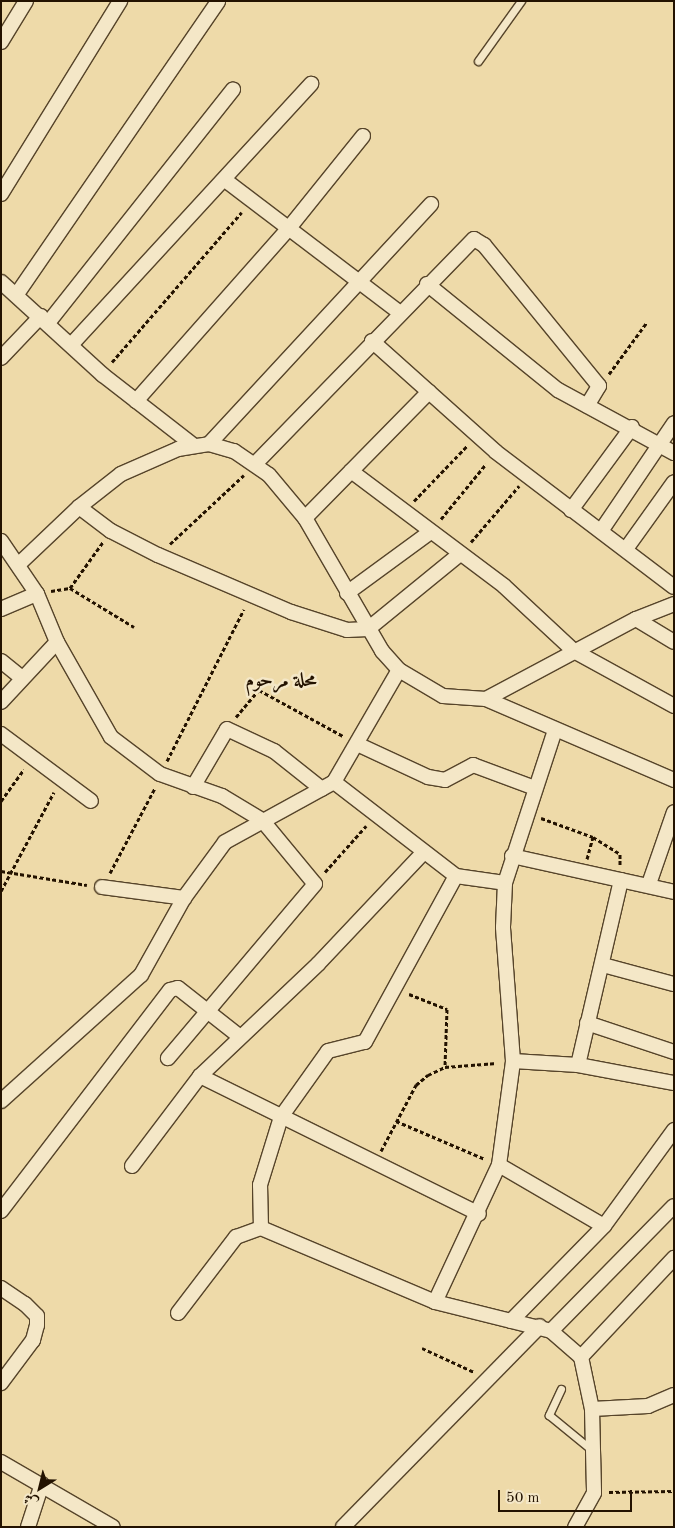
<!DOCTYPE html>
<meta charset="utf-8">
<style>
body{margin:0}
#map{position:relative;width:675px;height:1528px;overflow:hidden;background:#eedaa9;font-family:"Old Standard TT",Amiri,serif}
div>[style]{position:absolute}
.path>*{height:3px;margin-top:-1.5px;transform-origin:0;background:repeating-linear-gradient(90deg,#231200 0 4px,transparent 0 6.5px)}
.roads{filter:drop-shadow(1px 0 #56442a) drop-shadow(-1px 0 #56442a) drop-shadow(0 1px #56442a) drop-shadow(0 -1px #56442a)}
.lane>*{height:7px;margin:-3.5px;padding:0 3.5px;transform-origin:3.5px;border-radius:3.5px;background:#f4e7c7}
.street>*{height:14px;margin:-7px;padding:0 7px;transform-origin:7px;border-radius:7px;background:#f4e7c7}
span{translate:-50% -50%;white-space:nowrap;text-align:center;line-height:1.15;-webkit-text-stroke:5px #f4e7c7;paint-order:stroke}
.district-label{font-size:19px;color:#231200;font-weight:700}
.frame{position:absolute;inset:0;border:2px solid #231200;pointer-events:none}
.north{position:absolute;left:15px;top:1463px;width:50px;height:50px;-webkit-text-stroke:4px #f4e7c7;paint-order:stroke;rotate:216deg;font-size:14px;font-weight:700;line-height:20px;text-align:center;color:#231200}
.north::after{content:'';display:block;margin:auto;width:18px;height:22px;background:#231200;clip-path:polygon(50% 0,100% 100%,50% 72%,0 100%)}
.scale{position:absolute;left:498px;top:1490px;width:134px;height:22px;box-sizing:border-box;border:2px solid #231200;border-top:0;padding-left:6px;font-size:15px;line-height:18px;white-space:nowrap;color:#231200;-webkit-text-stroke:4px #f4e7c7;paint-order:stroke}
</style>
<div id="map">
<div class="path">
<i style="left:112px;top:362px;width:198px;rotate:-49.1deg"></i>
<i style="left:609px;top:374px;width:64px;rotate:-53.8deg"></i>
<i style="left:414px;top:501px;width:76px;rotate:-46.1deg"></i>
<i style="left:441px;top:519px;width:71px;rotate:-50.7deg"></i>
<i style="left:471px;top:542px;width:74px;rotate:-49.4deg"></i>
<i style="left:170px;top:544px;width:101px;rotate:-43deg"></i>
<i style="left:70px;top:588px;width:57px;rotate:-54.3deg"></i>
<i style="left:51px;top:591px;width:19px;rotate:-9deg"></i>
<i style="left:70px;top:588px;width:75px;rotate:31.4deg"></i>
<i style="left:236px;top:717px;width:35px;rotate:-50deg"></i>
<i style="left:259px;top:690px;width:96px;rotate:28.7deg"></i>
<i style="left:167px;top:761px;width:170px;rotate:-63.1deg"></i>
<i style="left:1px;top:801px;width:39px;rotate:-54deg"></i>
<i style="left:541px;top:818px;width:55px;rotate:20.1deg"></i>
<i style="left:593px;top:837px;width:32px;rotate:32deg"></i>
<i style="left:620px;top:854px;width:12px;rotate:90deg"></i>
<i style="left:587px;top:859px;width:23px;rotate:-75deg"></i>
<i style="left:1px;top:871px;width:87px;rotate:9.2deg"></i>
<i style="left:325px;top:872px;width:62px;rotate:-48.3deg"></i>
<i style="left:110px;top:873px;width:96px;rotate:-62.1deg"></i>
<i style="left:1px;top:891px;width:112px;rotate:-61.8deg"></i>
<i style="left:409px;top:994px;width:41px;rotate:21.5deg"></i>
<i style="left:447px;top:1009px;width:58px;rotate:92deg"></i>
<i style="left:396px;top:1121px;width:97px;rotate:23.1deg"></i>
<i style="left:381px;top:1151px;width:75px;rotate:-62.1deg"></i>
<i style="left:416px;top:1085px;width:16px;rotate:-40deg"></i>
<i style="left:428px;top:1075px;width:19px;rotate:-25deg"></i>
<i style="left:445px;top:1067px;width:52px;rotate:-4.4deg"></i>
<i style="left:422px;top:1348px;width:57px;rotate:24.8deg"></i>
<i style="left:609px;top:1492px;width:65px;rotate:-0.9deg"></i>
</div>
<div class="roads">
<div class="lane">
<i style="left:478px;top:61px;width:74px;rotate:-54.4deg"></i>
<i style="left:561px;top:1389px;width:29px;rotate:115deg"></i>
<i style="left:549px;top:1415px;width:57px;rotate:39.3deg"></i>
</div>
<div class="street">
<i style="left:1px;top:42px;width:48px;rotate:-58.6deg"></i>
<i style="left:225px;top:180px;width:220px;rotate:37.2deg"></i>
<i style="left:1px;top:194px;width:227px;rotate:-58.3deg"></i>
<i style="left:1px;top:282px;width:138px;rotate:42.4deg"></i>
<i style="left:103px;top:375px;width:114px;rotate:37.9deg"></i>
<i style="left:427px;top:284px;width:169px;rotate:39deg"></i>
<i style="left:558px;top:390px;width:132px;rotate:28.5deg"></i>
<i style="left:17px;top:294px;width:355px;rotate:-55.5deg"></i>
<i style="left:48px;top:323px;width:298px;rotate:-51.6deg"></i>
<i style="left:372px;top:341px;width:166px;rotate:41.8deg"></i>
<i style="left:496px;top:452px;width:223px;rotate:37.2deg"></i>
<i style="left:71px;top:345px;width:355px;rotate:-47.4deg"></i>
<i style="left:1px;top:358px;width:58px;rotate:-46.4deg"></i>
<i style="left:136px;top:401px;width:231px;rotate:-48.5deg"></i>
<i style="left:289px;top:228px;width:118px;rotate:-51.2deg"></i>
<i style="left:209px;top:444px;width:327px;rotate:-47.2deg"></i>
<i style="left:255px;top:464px;width:314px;rotate:-45.8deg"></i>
<i style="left:474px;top:239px;width:12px;rotate:31deg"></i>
<i style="left:484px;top:245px;width:182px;rotate:50.8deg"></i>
<i style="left:599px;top:386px;width:23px;rotate:121deg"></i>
<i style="left:351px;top:471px;width:191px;rotate:36.9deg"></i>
<i style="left:504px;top:586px;width:96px;rotate:42.9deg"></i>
<i style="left:574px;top:651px;width:114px;rotate:28.8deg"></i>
<i style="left:79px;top:507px;width:40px;rotate:37deg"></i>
<i style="left:111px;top:531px;width:53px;rotate:27.1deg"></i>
<i style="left:158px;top:555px;width:145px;rotate:23.2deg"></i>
<i style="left:291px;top:612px;width:59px;rotate:17.8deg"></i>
<i style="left:347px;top:630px;width:21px;rotate:-3deg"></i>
<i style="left:368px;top:629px;width:119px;rotate:-39.2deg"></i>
<i style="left:571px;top:510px;width:103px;rotate:-53.7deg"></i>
<i style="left:305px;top:518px;width:177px;rotate:-45.5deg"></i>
<i style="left:601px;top:531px;width:130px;rotate:-55.9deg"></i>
<i style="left:1px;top:541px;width:64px;rotate:55.8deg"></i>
<i style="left:37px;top:594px;width:52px;rotate:67.4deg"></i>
<i style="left:57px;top:642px;width:109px;rotate:60.4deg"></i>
<i style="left:111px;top:737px;width:61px;rotate:37.1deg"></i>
<i style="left:160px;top:774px;width:66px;rotate:19.5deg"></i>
<i style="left:222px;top:796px;width:47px;rotate:31deg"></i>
<i style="left:262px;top:820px;width:83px;rotate:50.4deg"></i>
<i style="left:315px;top:884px;width:228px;rotate:130.2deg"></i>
<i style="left:626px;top:549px;width:82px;rotate:-54.4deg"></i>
<i style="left:19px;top:564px;width:83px;rotate:-43.5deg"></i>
<i style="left:79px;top:507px;width:53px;rotate:-38.2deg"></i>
<i style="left:121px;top:474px;width:62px;rotate:-23.7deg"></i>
<i style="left:178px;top:449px;width:31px;rotate:-9deg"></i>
<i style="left:209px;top:444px;width:26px;rotate:16deg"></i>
<i style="left:234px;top:451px;width:42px;rotate:34.4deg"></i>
<i style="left:269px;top:475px;width:56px;rotate:50.1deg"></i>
<i style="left:305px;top:518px;width:154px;rotate:59.9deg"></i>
<i style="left:382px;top:651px;width:25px;rotate:48deg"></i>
<i style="left:399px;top:670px;width:51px;rotate:30.6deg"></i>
<i style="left:443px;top:696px;width:43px;rotate:4deg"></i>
<i style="left:486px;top:699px;width:170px;rotate:-28.1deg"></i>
<i style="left:636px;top:619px;width:41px;rotate:-21.5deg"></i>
<i style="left:347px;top:593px;width:102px;rotate:-36.2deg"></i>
<i style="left:1px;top:609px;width:39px;rotate:-23deg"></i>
<i style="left:636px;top:619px;width:44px;rotate:31.2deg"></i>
<i style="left:1px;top:661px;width:27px;rotate:39deg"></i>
<i style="left:486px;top:699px;width:205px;rotate:23.3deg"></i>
<i style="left:1px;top:702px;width:82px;rotate:-47deg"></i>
<i style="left:1px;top:734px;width:112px;rotate:36.7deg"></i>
<i style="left:357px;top:744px;width:78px;rotate:24.9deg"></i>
<i style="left:428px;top:777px;width:17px;rotate:10deg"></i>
<i style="left:445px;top:780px;width:32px;rotate:-28deg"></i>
<i style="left:473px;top:765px;width:66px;rotate:20.4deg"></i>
<i style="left:334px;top:782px;width:154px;rotate:37.6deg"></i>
<i style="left:456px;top:876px;width:49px;rotate:8.1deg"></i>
<i style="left:193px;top:787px;width:67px;rotate:-59.6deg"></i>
<i style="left:227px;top:729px;width:52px;rotate:25.1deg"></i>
<i style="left:274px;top:751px;width:61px;rotate:38.4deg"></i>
<i style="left:512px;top:856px;width:166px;rotate:12.5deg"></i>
<i style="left:649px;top:884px;width:76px;rotate:-70.9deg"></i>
<i style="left:102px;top:887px;width:83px;rotate:7.6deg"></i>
<i style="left:603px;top:965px;width:73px;rotate:15deg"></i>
<i style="left:587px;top:1023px;width:92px;rotate:18.4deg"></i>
<i style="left:513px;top:1061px;width:65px;rotate:3.5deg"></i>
<i style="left:578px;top:1065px;width:98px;rotate:10.6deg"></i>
<i style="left:578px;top:1065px;width:190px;rotate:-76.9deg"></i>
<i style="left:200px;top:1076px;width:311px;rotate:26.3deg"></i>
<i style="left:1px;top:1101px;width:188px;rotate:-42deg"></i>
<i style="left:141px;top:975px;width:88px;rotate:-60.8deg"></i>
<i style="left:184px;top:898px;width:69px;rotate:-53.8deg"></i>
<i style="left:225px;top:842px;width:124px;rotate:-28.8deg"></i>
<i style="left:334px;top:782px;width:129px;rotate:-59.9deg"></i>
<i style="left:499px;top:1165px;width:121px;rotate:30.2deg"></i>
<i style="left:132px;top:1166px;width:113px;rotate:-52.9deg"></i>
<i style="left:200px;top:1076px;width:163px;rotate:-43.5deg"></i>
<i style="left:318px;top:964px;width:154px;rotate:-46.6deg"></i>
<i style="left:1px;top:1211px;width:278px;rotate:-52.6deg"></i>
<i style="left:170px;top:990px;width:8px;rotate:-14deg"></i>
<i style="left:178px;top:988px;width:78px;rotate:38.2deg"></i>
<i style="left:261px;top:1228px;width:43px;rotate:-91.3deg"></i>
<i style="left:260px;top:1185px;width:71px;rotate:-72.8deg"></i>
<i style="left:281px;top:1117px;width:81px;rotate:-54.5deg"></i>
<i style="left:328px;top:1051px;width:38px;rotate:-14deg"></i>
<i style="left:365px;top:1042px;width:189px;rotate:-61.3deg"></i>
<i style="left:1px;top:1288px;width:29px;rotate:34deg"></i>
<i style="left:25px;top:1304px;width:17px;rotate:45deg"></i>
<i style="left:37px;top:1316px;width:9px;rotate:90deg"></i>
<i style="left:37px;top:1325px;width:16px;rotate:105deg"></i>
<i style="left:33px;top:1340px;width:54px;rotate:126.7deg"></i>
<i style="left:435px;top:1302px;width:151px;rotate:-65deg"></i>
<i style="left:499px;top:1165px;width:105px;rotate:-82.3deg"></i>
<i style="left:513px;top:1061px;width:134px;rotate:-94.3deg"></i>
<i style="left:503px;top:927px;width:44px;rotate:-87.4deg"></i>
<i style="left:505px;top:883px;width:161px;rotate:-71.9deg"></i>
<i style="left:178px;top:1313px;width:96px;rotate:-52.7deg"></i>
<i style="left:236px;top:1237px;width:27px;rotate:-20deg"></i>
<i style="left:261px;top:1228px;width:189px;rotate:23deg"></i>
<i style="left:435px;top:1302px;width:120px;rotate:14deg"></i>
<i style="left:551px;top:1331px;width:40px;rotate:41deg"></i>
<i style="left:581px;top:1357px;width:53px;rotate:78.1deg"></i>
<i style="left:592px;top:1409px;width:84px;rotate:88.6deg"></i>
<i style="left:594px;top:1493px;width:39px;rotate:119deg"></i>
<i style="left:511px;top:1321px;width:133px;rotate:-45.6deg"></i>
<i style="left:604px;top:1226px;width:119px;rotate:-53.9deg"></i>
<i style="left:551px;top:1331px;width:175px;rotate:-45.5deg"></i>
<i style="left:581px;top:1357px;width:136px;rotate:-46.8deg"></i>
<i style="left:592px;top:1409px;width:56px;rotate:-3.1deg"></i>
<i style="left:648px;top:1406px;width:28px;rotate:-23deg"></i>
<i style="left:1px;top:1462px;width:129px;rotate:30.1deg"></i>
<i style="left:28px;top:1527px;width:45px;rotate:-72deg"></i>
<i style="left:343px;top:1527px;width:281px;rotate:-45.6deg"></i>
</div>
</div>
<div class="district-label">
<span style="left:281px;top:682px">محلة مرحوم</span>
</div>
<div class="frame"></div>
<div class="north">ش</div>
<div class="scale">50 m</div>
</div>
